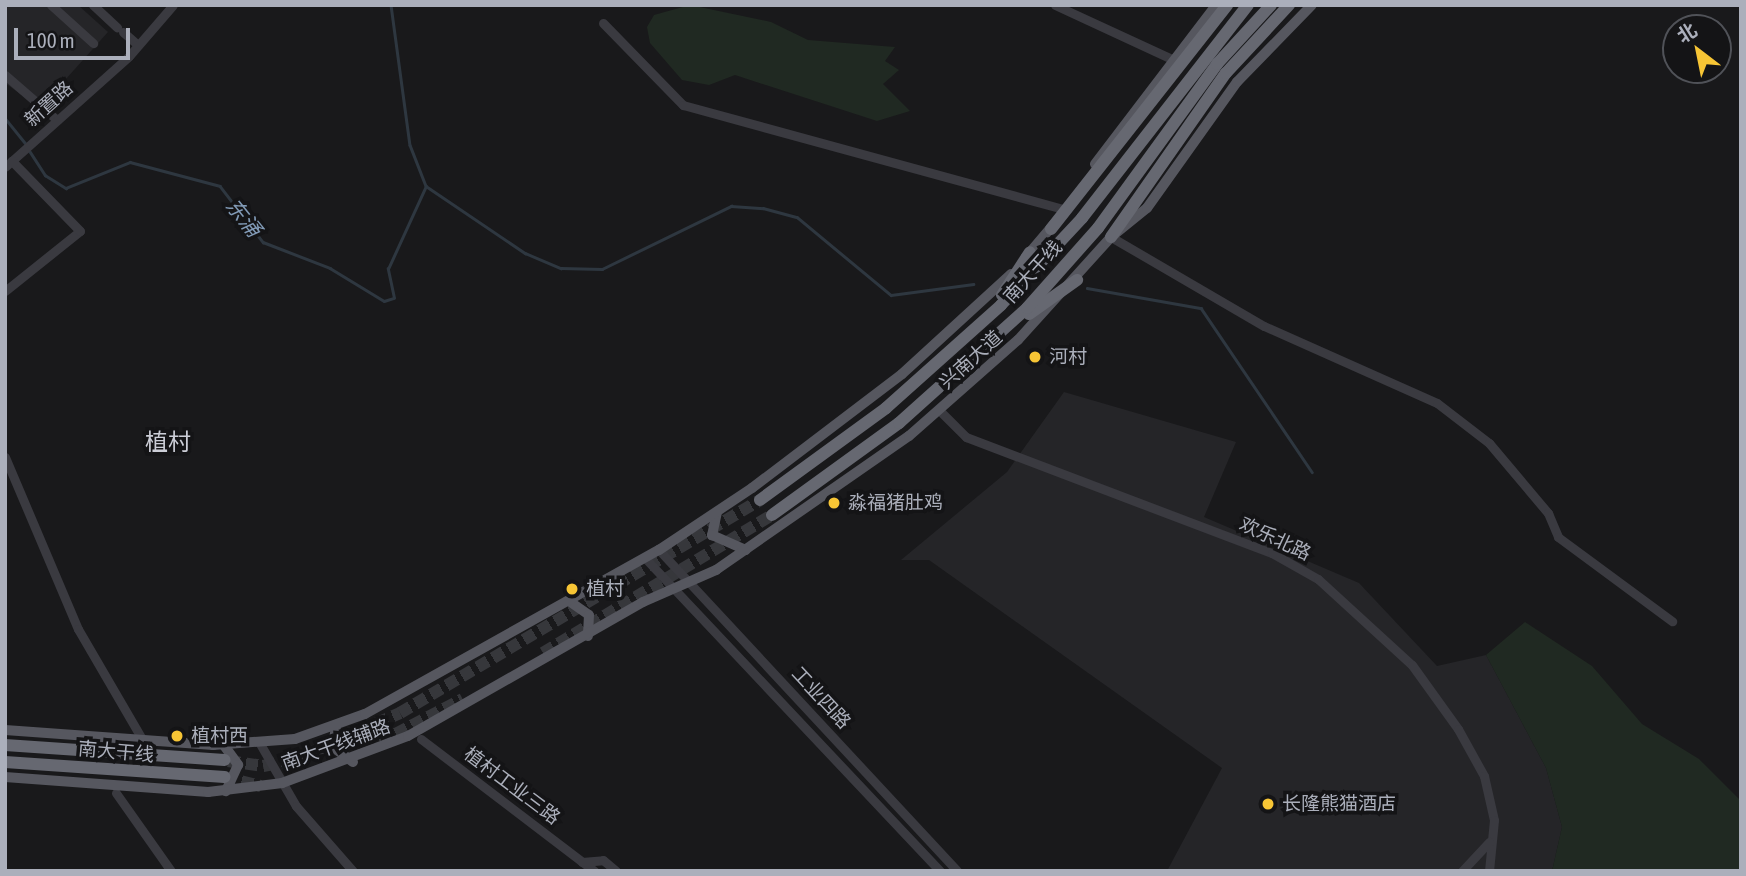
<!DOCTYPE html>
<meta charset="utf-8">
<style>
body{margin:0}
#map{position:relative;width:1746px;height:876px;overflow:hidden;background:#19191b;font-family:"Asap Condensed","Noto Sans SC",sans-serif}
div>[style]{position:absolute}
.built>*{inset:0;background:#252528}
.green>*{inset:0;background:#202922}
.stream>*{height:2.5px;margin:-1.25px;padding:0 1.25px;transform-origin:1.25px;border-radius:1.25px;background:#2e3740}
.highway-tunnel>*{height:12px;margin-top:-6px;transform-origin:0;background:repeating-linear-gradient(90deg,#36373b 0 12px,transparent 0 18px)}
.minor>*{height:9px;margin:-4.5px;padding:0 4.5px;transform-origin:4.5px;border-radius:4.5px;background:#3a3a40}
.major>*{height:10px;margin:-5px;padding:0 5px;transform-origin:5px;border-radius:5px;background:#56575f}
.highway>*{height:12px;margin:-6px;padding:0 6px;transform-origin:6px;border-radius:6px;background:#666871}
.dots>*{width:19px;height:19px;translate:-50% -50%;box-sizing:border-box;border:4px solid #141416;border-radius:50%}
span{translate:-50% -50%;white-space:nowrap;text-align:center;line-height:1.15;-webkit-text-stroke:7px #141416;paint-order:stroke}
.street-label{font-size:19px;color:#abafbb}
.poi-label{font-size:19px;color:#abafbb}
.left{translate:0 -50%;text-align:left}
.water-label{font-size:21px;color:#819ab6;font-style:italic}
.quarter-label{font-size:23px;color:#ccced7}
.frame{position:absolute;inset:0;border:7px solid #abafbb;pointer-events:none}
.north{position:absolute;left:1662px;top:14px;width:70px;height:70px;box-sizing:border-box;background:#141416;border:2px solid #505258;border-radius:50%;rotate:328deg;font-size:19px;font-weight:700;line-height:28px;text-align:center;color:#abafbb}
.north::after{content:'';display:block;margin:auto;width:24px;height:32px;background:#f7c535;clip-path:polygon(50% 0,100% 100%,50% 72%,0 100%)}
.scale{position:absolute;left:14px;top:28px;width:116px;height:32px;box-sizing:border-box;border:4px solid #abafbb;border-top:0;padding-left:9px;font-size:21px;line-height:24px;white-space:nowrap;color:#abafbb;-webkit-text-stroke:5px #141416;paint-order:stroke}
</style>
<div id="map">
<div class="built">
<i style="clip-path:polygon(5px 5px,78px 5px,108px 32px,40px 108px,5px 83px)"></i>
<i style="clip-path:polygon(1064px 392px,1236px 442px,1204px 517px,1359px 583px,1437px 666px,1486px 655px,1546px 768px,1562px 827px,1552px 871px,1167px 871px,1222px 768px,929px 560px,901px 560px,1007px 472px)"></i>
</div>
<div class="green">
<i style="clip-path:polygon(690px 5px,771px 22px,808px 40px,895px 47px,885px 61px,899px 70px,883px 84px,910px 111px,877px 121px,735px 75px,709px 85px,682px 80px,650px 43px,647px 27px,654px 15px)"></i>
<i style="clip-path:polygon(1525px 622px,1592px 666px,1642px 724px,1699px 759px,1741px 801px,1741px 871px,1552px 871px,1562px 827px,1546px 768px,1486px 655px)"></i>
</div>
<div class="stream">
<i style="left:391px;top:5px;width:141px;rotate:82.3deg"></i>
<i style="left:410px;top:145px;width:44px;rotate:68.7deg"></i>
<i style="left:426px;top:186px;width:120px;rotate:34.1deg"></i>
<i style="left:525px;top:253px;width:39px;rotate:23deg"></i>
<i style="left:561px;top:268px;width:41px;rotate:1.4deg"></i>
<i style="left:602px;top:269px;width:144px;rotate:-26deg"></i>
<i style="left:731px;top:206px;width:32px;rotate:4deg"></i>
<i style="left:763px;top:208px;width:35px;rotate:15deg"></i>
<i style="left:797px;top:217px;width:122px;rotate:39.7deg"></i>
<i style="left:891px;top:295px;width:83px;rotate:-7.6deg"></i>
<i style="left:5px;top:118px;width:33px;rotate:51deg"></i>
<i style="left:29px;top:150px;width:30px;rotate:57deg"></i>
<i style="left:45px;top:175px;width:25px;rotate:32deg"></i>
<i style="left:66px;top:188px;width:69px;rotate:-22.1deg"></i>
<i style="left:130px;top:162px;width:93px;rotate:14.9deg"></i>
<i style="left:220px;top:186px;width:71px;rotate:52.5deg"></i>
<i style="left:263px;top:242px;width:72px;rotate:21.2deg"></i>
<i style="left:330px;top:268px;width:63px;rotate:31.4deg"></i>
<i style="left:384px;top:301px;width:10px;rotate:-17deg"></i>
<i style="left:394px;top:298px;width:30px;rotate:-102deg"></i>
<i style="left:388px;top:269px;width:91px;rotate:-65.4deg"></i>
<i style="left:1087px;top:288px;width:116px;rotate:10deg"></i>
<i style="left:1201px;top:308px;width:198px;rotate:55.9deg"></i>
</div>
<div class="highway-tunnel">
<i style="left:543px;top:653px;width:267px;rotate:-31.1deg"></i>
<i style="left:380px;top:742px;width:93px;rotate:-27.4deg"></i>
<i style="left:228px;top:761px;width:35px;rotate:8deg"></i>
<i style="left:263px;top:766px;width:32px;rotate:-11deg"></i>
<i style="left:294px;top:760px;width:116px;rotate:-23.9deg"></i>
<i style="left:400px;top:713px;width:418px;rotate:-30.6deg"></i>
<i style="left:224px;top:777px;width:38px;rotate:14deg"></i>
</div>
<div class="minor">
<i style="left:51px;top:5px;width:57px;rotate:42.1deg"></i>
<i style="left:93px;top:5px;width:33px;rotate:43deg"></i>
<i style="left:1055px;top:5px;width:129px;rotate:24.8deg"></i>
<i style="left:603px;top:23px;width:115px;rotate:45.7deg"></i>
<i style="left:683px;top:105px;width:395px;rotate:15.3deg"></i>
<i style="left:123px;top:32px;width:20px;rotate:41deg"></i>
<i style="left:5px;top:75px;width:69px;rotate:40.9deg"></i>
<i style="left:5px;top:167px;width:166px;rotate:-41.8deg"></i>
<i style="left:129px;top:56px;width:67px;rotate:-49.2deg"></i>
<i style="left:1111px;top:237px;width:177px;rotate:30.2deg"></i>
<i style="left:1264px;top:326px;width:189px;rotate:24deg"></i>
<i style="left:1437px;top:403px;width:66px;rotate:37.6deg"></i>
<i style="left:1489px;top:443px;width:92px;rotate:49.9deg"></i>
<i style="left:1548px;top:513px;width:26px;rotate:67deg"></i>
<i style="left:1558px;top:537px;width:142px;rotate:36.4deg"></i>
<i style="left:5px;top:291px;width:96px;rotate:-38.7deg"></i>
<i style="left:80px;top:231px;width:98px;rotate:-134.2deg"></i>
<i style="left:940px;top:411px;width:37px;rotate:45deg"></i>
<i style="left:966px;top:437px;width:327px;rotate:20.8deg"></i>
<i style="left:1272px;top:553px;width:53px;rotate:29.5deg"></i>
<i style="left:1318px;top:579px;width:127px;rotate:42.5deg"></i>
<i style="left:1412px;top:665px;width:79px;rotate:54.3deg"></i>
<i style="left:1458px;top:729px;width:54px;rotate:61deg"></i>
<i style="left:1484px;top:776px;width:45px;rotate:77.2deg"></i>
<i style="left:1494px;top:820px;width:51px;rotate:95.6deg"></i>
<i style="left:5px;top:457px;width:187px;rotate:67deg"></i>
<i style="left:78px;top:629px;width:127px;rotate:59.8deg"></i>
<i style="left:659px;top:550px;width:438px;rotate:47.1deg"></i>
<i style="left:645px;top:558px;width:430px;rotate:46.7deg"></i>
<i style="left:421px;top:739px;width:218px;rotate:37.3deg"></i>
<i style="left:259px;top:742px;width:74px;rotate:60deg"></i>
<i style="left:296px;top:806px;width:86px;rotate:48.8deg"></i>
<i style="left:116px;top:793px;width:95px;rotate:54.8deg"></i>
<i style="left:582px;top:862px;width:21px;rotate:-5deg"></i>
<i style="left:603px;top:860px;width:17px;rotate:40deg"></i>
<i style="left:1462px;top:871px;width:40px;rotate:-47deg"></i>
</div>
<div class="major">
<i style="left:1095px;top:164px;width:200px;rotate:-52.7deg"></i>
<i style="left:1026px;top:257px;width:43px;rotate:-49.7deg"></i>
<i style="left:717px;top:512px;width:24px;rotate:102deg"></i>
<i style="left:712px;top:535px;width:37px;rotate:24deg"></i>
<i style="left:569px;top:601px;width:24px;rotate:35deg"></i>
<i style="left:589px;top:615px;width:21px;rotate:93deg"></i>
<i style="left:336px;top:726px;width:21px;rotate:98deg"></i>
<i style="left:333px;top:747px;width:25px;rotate:37deg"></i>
<i style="left:5px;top:730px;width:209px;rotate:4.1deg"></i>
<i style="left:213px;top:745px;width:82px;rotate:-4.2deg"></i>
<i style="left:295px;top:739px;width:74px;rotate:-19.7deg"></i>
<i style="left:365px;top:714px;width:337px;rotate:-29.2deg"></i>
<i style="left:659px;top:550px;width:112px;rotate:-33.7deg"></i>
<i style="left:752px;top:488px;width:188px;rotate:-37.2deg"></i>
<i style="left:902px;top:374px;width:148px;rotate:-42.5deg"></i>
<i style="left:223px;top:744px;width:26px;rotate:54deg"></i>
<i style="left:238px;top:765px;width:29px;rotate:115deg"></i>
<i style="left:5px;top:777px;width:204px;rotate:4.2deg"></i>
<i style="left:208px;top:792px;width:75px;rotate:-6.9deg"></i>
<i style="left:282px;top:783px;width:134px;rotate:-20.5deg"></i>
<i style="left:408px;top:736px;width:271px;rotate:-29.7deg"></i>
<i style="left:643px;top:602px;width:80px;rotate:-23.7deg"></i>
<i style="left:716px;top:570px;width:235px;rotate:-34.8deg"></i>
<i style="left:909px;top:436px;width:145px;rotate:-41.4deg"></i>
<i style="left:1018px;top:340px;width:139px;rotate:-47.9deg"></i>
<i style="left:1111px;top:237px;width:46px;rotate:-38.9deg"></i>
<i style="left:1147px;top:208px;width:155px;rotate:-54.5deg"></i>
<i style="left:1237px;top:82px;width:107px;rotate:-45.8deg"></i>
</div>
<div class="highway">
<i style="left:1051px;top:229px;width:285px;rotate:-51.8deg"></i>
<i style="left:1111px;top:237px;width:200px;rotate:-55deg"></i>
<i style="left:1226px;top:73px;width:93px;rotate:-47.2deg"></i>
<i style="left:1002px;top:295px;width:51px;rotate:-56.9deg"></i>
<i style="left:1029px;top:314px;width:59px;rotate:-35.3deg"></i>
<i style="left:760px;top:500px;width:156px;rotate:-36.1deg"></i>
<i style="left:886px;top:408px;width:154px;rotate:-41.8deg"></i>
<i style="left:1001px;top:305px;width:119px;rotate:-47deg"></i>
<i style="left:1082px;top:218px;width:270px;rotate:-52.1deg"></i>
<i style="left:772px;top:515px;width:157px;rotate:-35.9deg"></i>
<i style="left:899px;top:423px;width:172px;rotate:-41.9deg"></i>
<i style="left:1027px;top:308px;width:107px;rotate:-48.4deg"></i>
<i style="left:1098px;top:228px;width:203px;rotate:-54deg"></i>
<i style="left:1217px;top:64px;width:80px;rotate:-47.5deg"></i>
<i style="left:5px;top:745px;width:220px;rotate:3.9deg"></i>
<i style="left:5px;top:762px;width:220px;rotate:3.9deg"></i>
</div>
<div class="dots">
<i style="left:1035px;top:357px;background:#f7c535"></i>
<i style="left:834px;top:503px;background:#f7c535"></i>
<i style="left:572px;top:589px;background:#f7c535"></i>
<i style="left:177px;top:736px;background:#f7c535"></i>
<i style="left:1268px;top:804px;background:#f7c535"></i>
</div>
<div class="street-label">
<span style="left:49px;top:104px;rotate:-42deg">新置路</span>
<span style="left:1033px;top:272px;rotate:-48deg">南大干线</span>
<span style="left:971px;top:360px;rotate:-42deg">兴南大道</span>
<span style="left:1275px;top:539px;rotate:25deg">欢乐北路</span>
<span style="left:821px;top:698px;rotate:47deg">工业四路</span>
<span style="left:336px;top:745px;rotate:-20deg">南大干线辅路</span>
<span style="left:116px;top:752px;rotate:5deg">南大干线</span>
<span style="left:512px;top:786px;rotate:37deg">植村工业三路</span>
</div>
<div class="poi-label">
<span class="left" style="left:1049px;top:357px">河村</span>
<span class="left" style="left:848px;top:503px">淼福猪肚鸡</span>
<span class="left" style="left:586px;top:589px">植村</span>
<span class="left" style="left:191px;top:736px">植村西</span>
<span class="left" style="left:1282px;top:804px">长隆熊猫酒店</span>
</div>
<div class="water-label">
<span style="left:244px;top:217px;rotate:51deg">东涌</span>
</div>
<div class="quarter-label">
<span style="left:168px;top:442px">植村</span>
</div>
<div class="frame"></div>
<div class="north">北</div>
<div class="scale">100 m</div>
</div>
